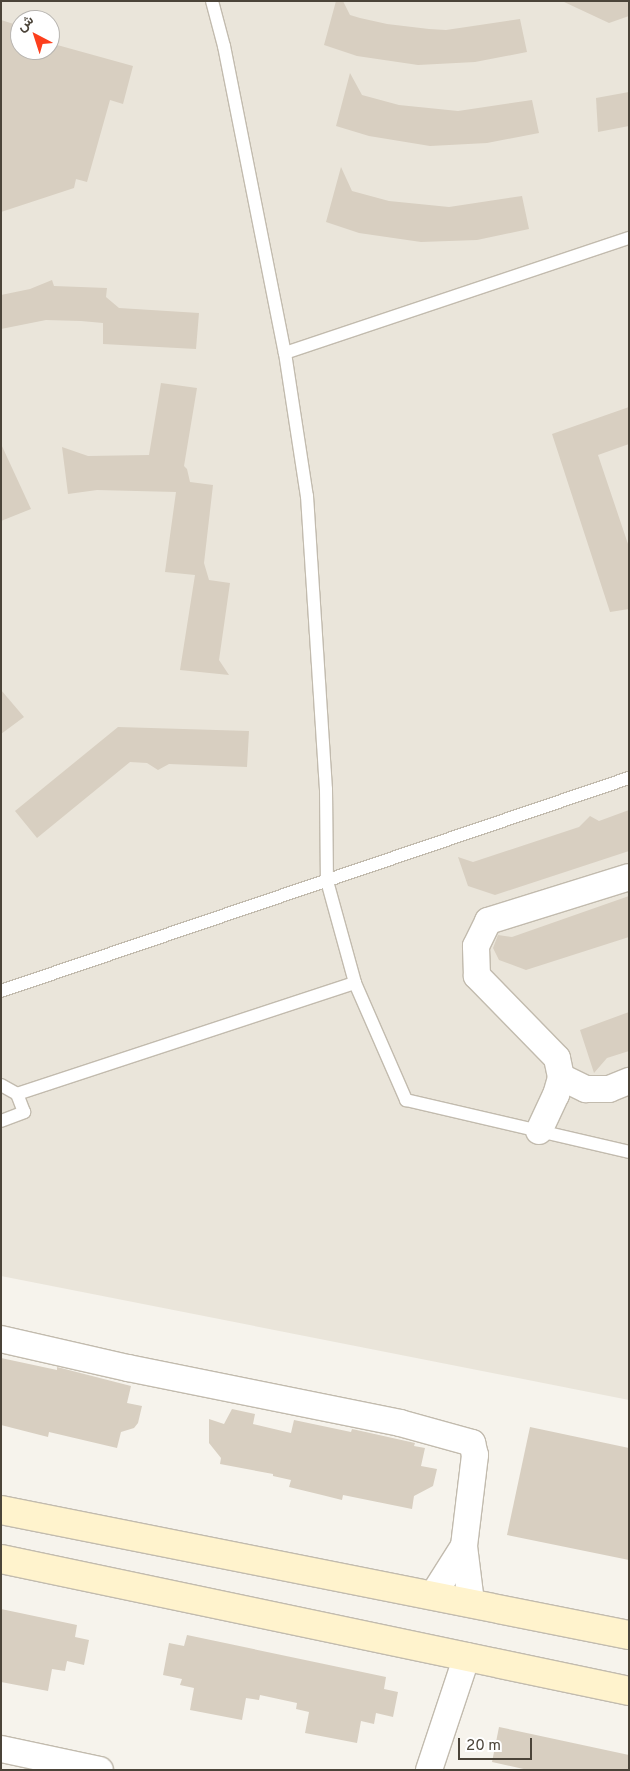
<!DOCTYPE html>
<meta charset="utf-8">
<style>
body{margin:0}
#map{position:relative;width:630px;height:1771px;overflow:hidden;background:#f6f3ec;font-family:Overpass,Vazirmatn,sans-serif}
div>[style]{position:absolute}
.residential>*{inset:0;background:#eae5da}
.building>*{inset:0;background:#d8cfc1}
.roads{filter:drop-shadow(1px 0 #c2bbae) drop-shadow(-1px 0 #c2bbae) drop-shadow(0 1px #c2bbae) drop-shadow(0 -1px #c2bbae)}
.lane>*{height:12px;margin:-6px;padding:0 6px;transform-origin:6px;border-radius:6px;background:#fff}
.street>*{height:26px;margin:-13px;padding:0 13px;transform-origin:13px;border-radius:13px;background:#fff}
.secondary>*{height:28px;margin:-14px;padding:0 14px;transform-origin:14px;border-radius:14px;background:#fff3cd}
span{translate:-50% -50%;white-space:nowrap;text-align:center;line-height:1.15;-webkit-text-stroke:4px #fff;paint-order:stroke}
.frame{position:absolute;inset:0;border:2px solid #4b4439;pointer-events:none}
.north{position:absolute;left:10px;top:10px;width:50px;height:50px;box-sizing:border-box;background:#fff;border:1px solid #b7b4b0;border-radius:50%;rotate:320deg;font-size:14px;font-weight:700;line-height:20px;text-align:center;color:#4b4439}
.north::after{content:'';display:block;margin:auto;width:18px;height:22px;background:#fc3f1d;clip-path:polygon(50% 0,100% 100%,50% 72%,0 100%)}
.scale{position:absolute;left:458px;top:1738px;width:74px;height:22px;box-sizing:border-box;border:2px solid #4b4439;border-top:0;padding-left:6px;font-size:15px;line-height:18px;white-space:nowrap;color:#4b4439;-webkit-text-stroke:4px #fff;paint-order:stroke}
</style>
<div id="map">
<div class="residential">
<i style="clip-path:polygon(evenodd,1px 1px,629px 1px,629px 1400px,1px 1276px,1px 1px,20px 20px,50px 20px,50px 50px,20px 50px,20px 20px)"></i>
</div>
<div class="building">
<i style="clip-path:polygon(336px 1px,343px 1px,350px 15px,360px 18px,387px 24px,429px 29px,446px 30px,520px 19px,527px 52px,475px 62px,418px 65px,357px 56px,324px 45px)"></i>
<i style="clip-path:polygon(562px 1px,629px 1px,629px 16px,609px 23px)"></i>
<i style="clip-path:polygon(1px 20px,20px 26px,20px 50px,50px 50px,50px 43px,133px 66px,123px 104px,110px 100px,87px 182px,76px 179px,74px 188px,1px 212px)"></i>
<i style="clip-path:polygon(350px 73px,362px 95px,399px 105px,458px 111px,532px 100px,539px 133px,487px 143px,430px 146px,369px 136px,336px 126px)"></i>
<i style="clip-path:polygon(629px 92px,629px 126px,598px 132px,596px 98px)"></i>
<i style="clip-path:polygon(341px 167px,352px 191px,389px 201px,449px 207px,522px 196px,529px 229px,477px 240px,421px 242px,359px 233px,326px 222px)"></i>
<i style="clip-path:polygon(52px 280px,54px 286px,107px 288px,106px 297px,119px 308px,199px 313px,196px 349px,103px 344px,103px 323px,81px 321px,46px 320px,1px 329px,1px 295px,30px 289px)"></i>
<i style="clip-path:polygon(161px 383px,197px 388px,184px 466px,187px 469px,190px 482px,213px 485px,204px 563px,209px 580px,230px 583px,219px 660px,229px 675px,180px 670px,195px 575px,165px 572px,176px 492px,97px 490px,68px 494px,62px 447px,88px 456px,149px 455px)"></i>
<i style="clip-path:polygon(629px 407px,629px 444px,598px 455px,629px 547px,629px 609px,610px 612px,552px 434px)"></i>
<i style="clip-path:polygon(1px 444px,31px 509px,1px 521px)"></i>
<i style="clip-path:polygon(1px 690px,24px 717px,1px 734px)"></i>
<i style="clip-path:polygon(118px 727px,249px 731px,247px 767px,169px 764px,158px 770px,147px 763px,130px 762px,37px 838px,15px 811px)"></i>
<i style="clip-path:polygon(629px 810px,629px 851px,495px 895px,468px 886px,458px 857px,473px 862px,579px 827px,590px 816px,599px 821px)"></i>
<i style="clip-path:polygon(629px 896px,629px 937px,526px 970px,499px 960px,493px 948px,498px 935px,512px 937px)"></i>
<i style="clip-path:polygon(629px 1012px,629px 1051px,607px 1058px,594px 1073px,580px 1030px)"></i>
<i style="clip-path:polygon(1px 1358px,57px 1370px,57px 1367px,131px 1386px,127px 1403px,142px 1406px,138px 1423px,134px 1428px,121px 1432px,117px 1448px,49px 1432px,48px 1437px,1px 1425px)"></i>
<i style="clip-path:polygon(232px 1409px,255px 1414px,253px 1424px,291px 1433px,294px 1420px,351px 1432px,352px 1429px,415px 1443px,414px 1446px,425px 1448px,421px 1466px,437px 1469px,433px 1486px,414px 1496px,412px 1509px,343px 1495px,342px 1500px,322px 1495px,289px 1487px,291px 1480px,273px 1476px,273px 1474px,220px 1464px,221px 1458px,209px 1443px,209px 1419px,224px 1424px)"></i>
<i style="clip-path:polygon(530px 1427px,629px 1448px,629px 1560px,507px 1535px)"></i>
<i style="clip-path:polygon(1px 1609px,77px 1625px,75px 1637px,89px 1640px,84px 1665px,67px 1661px,65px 1671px,52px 1669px,48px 1691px,1px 1682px)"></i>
<i style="clip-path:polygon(187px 1635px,386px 1677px,384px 1689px,398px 1692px,393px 1717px,376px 1713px,374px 1724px,361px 1721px,357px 1743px,305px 1733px,309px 1712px,296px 1709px,297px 1703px,260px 1695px,259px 1700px,246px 1698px,242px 1720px,190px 1710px,194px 1688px,180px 1685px,182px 1679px,163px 1675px,169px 1643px,184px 1646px)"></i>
<i style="clip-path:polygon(499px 1727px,629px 1755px,629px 1770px,528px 1770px,492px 1762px)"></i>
</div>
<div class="roads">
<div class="lane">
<i style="left:212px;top:1px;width:47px;rotate:75.1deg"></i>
<i style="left:224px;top:46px;width:313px;rotate:78.8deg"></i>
<i style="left:285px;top:353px;width:145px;rotate:81.3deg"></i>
<i style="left:307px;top:496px;width:294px;rotate:86.3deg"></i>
<i style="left:326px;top:789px;width:92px;rotate:89.4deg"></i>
<i style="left:327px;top:881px;width:106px;rotate:74.6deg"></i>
<i style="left:355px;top:983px;width:128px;rotate:66.4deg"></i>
<i style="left:406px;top:1100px;width:229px;rotate:13.1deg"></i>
<i style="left:285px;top:353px;width:363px;rotate:-18.5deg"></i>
<i style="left:1px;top:991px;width:663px;rotate:-18.74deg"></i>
<i style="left:1px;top:1085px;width:18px;rotate:29deg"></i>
<i style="left:17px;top:1094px;width:356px;rotate:-18.2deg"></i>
<i style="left:1px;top:1121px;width:25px;rotate:-21deg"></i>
<i style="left:24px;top:1112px;width:19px;rotate:-111deg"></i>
</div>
<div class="street">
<i style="left:561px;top:1077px;width:28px;rotate:26deg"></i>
<i style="left:586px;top:1089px;width:23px"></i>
<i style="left:609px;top:1089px;width:22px;rotate:-22deg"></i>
<i style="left:539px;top:1131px;width:40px;rotate:-65deg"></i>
<i style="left:556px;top:1095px;width:19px;rotate:-74deg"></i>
<i style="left:561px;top:1077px;width:19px;rotate:-102deg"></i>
<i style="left:557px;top:1058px;width:115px;rotate:-134.3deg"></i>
<i style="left:477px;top:976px;width:30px;rotate:-92deg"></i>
<i style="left:476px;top:946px;width:28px;rotate:-64deg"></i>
<i style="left:488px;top:921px;width:148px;rotate:-17.3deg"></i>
<i style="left:1px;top:1339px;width:130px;rotate:12.9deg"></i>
<i style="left:128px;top:1368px;width:278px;rotate:11.4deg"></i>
<i style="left:400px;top:1423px;width:75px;rotate:15.5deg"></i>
<i style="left:472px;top:1443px;width:12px;rotate:76deg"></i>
<i style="left:475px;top:1455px;width:92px;rotate:96.9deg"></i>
<i style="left:464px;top:1546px;width:56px;rotate:82.9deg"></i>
<i style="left:433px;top:1595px;width:58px;rotate:-57.7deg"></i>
<i style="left:1px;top:1749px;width:101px;rotate:12deg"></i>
<i style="left:429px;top:1770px;width:120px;rotate:-71.6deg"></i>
</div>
<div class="secondary">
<i style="left:1px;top:1510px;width:640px;rotate:11.26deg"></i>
<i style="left:1px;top:1559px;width:642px;rotate:11.87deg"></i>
</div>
</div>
<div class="frame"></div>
<div class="north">ش</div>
<div class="scale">20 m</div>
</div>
